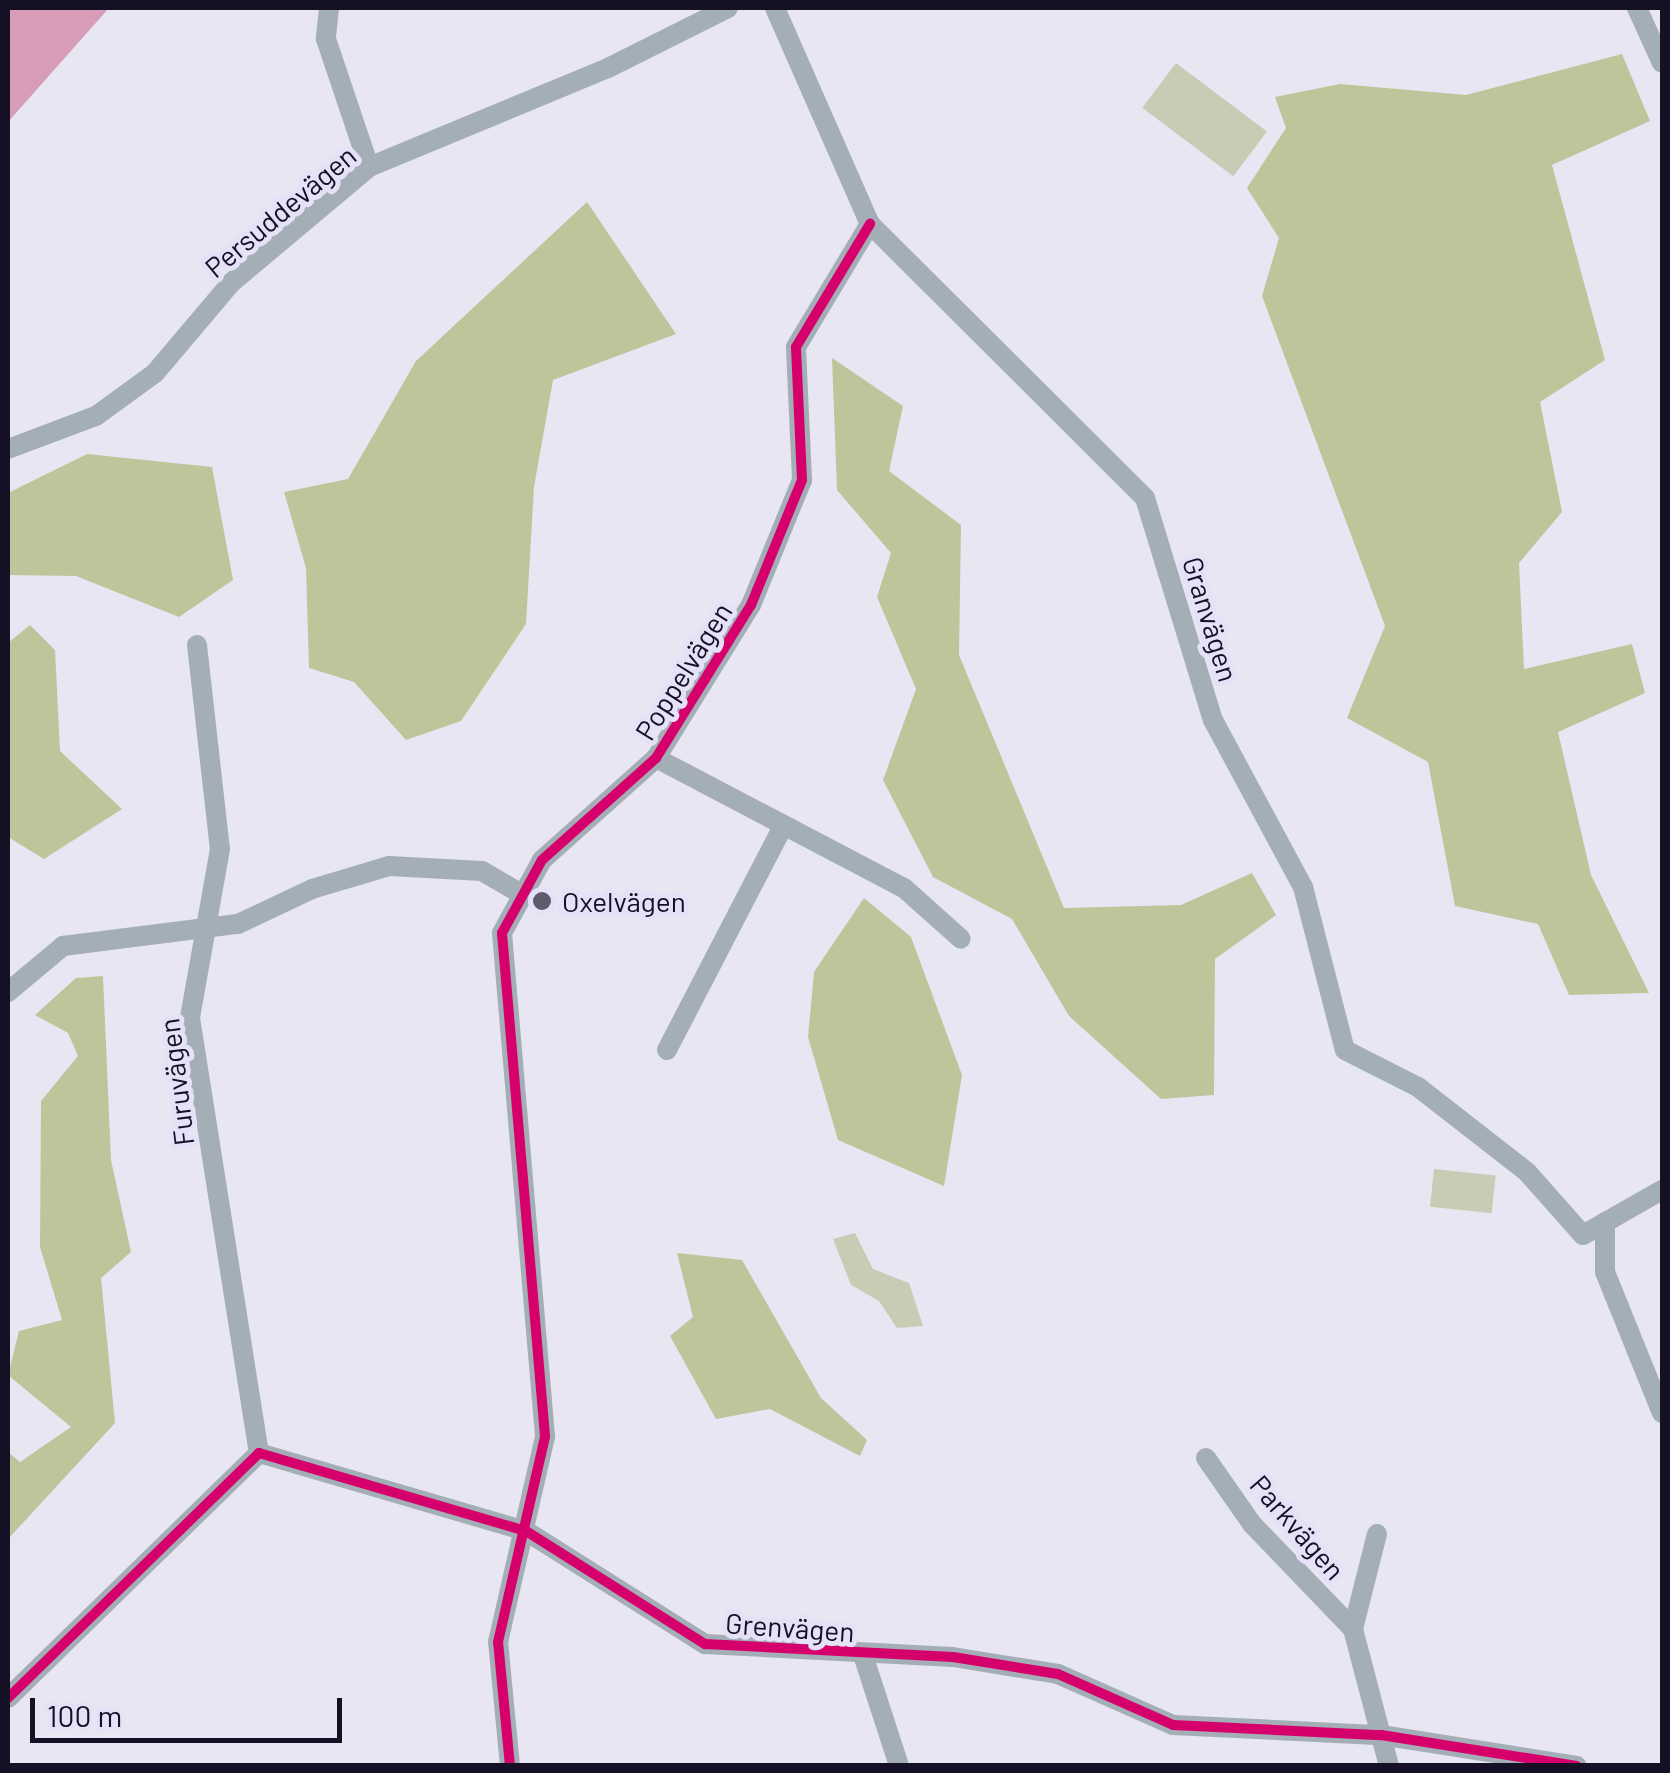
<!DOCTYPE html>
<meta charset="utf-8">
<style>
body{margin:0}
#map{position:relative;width:1670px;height:1773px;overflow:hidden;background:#e8e6f2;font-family:Barlow,sans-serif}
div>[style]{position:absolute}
.green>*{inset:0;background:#c9ccb5;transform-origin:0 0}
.forest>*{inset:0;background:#c0c49b}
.water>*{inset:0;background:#d79db8}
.street>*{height:20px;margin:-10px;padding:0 10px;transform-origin:10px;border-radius:10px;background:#a4aeb6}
.cycleway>*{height:10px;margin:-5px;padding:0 5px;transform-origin:5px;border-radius:5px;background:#d6006c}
.dots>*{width:28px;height:28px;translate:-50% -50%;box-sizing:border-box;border:5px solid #e5e1f7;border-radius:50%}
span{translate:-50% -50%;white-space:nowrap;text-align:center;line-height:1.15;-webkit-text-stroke:10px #e5e1f7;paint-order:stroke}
.street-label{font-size:28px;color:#151023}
.poi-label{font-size:28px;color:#151023}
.left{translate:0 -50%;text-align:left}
.frame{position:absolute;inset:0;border:10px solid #151023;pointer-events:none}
.scale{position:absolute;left:30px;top:1698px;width:312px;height:45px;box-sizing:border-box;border:5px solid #151023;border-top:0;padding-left:12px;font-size:30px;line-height:35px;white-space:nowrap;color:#151023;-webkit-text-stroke:8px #e5e1f7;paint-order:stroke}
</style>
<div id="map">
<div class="green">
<i style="left:1176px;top:63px;width:114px;height:56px;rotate:37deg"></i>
<i style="left:1434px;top:1169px;width:62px;height:38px;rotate:6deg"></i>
<i style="clip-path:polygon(855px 1233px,873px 1269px,909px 1283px,923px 1326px,897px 1328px,879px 1301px,851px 1285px,833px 1239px)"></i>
</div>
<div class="forest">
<i style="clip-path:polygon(1622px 54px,1650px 121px,1552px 165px,1605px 360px,1540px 402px,1562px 512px,1519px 563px,1524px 669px,1632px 644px,1645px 693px,1558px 732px,1591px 875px,1649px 993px,1569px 995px,1538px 924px,1455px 906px,1428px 762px,1347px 718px,1385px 626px,1262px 296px,1279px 238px,1247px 188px,1286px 128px,1275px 97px,1340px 84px,1466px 95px)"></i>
<i style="clip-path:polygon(587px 202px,676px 334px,553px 380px,534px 487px,526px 624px,461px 721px,406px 740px,354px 682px,309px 668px,306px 568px,284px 492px,348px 479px,416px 361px)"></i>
<i style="clip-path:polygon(832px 358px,903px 406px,889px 471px,961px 525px,959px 655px,1064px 908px,1181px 905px,1252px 873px,1276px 915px,1215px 959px,1214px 1095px,1161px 1099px,1069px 1016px,1012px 919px,933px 877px,883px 780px,916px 689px,877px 597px,891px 553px,837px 490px)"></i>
<i style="clip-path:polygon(87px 454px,212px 467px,233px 580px,179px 617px,76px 576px,8px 575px,8px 493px)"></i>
<i style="clip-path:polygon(30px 625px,55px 650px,60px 751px,122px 809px,44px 859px,8px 837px,8px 643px)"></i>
<i style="clip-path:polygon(864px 898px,911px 937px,962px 1075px,944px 1186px,838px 1140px,808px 1037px,814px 972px)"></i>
<i style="clip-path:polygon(103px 976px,111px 1160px,131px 1252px,101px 1278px,115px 1423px,8px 1539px,8px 1452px,20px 1462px,71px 1427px,8px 1375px,19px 1331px,62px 1320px,40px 1247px,41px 1101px,78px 1056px,68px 1033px,35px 1015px,76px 978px)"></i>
<i style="clip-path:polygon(677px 1253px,742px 1260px,821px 1398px,867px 1440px,860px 1456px,770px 1409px,716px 1419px,670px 1336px,693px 1317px)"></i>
</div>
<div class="water">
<i style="clip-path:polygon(8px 8px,109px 8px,8px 122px)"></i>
</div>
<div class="street">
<i style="left:329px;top:8px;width:31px;rotate:96deg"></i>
<i style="left:326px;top:39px;width:135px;rotate:71.4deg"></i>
<i style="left:775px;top:8px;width:236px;rotate:66.3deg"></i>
<i style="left:870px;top:224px;width:388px;rotate:44.9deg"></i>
<i style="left:1145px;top:498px;width:232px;rotate:73deg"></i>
<i style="left:1213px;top:720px;width:190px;rotate:61.7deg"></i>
<i style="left:1303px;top:887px;width:168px;rotate:75.6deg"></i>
<i style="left:1345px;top:1050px;width:82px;rotate:26.9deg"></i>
<i style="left:1418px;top:1087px;width:138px;rotate:37.9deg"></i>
<i style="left:1527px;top:1172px;width:84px;rotate:48.4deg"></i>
<i style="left:1583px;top:1235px;width:91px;rotate:-29.7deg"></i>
<i style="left:1637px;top:8px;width:60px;rotate:65.6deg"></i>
<i style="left:8px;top:449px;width:94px;rotate:-20.6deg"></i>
<i style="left:96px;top:416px;width:73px;rotate:-36.1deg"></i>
<i style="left:155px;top:373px;width:118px;rotate:-49.8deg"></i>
<i style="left:231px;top:283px;width:180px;rotate:-40deg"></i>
<i style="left:369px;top:167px;width:259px;rotate:-22.5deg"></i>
<i style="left:608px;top:68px;width:134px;rotate:-26.6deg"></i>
<i style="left:197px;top:645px;width:205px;rotate:83.6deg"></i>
<i style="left:220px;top:849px;width:172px;rotate:100.1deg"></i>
<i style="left:190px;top:1018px;width:440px;rotate:81deg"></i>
<i style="left:656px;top:758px;width:280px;rotate:27.7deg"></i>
<i style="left:904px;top:888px;width:76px;rotate:41.8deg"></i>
<i style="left:8px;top:992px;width:72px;rotate:-39.9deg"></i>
<i style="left:63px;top:946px;width:176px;rotate:-7.2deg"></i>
<i style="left:238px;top:924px;width:82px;rotate:-25.3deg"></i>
<i style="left:312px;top:889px;width:80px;rotate:-16.6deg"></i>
<i style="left:389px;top:866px;width:93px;rotate:3.1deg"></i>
<i style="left:482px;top:871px;width:48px;rotate:30.3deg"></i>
<i style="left:667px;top:1050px;width:250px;rotate:-62.6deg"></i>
<i style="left:1605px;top:1222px;width:50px;rotate:90deg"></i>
<i style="left:1605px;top:1272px;width:152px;rotate:68deg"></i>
<i style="left:1206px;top:1458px;width:80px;rotate:55.1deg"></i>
<i style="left:1252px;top:1524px;width:146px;rotate:46.1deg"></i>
<i style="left:1377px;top:1534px;width:98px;rotate:104.2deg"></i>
<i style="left:1353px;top:1629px;width:142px;rotate:75.3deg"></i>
<i style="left:863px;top:1655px;width:117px;rotate:72deg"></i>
<i style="left:8px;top:1698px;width:351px;rotate:-44.3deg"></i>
<i style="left:259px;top:1453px;width:278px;rotate:16.3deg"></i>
<i style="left:526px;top:1531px;width:212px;rotate:32.3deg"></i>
<i style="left:705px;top:1644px;width:248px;rotate:3deg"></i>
<i style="left:953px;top:1657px;width:106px;rotate:9.2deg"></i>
<i style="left:1058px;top:1674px;width:126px;rotate:23.9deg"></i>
<i style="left:1173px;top:1725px;width:208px;rotate:2.8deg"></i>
<i style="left:1381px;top:1735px;width:198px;rotate:9deg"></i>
<i style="left:510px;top:1766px;width:125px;rotate:-95.5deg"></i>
<i style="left:498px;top:1642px;width:211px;rotate:-77.1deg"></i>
<i style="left:545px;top:1436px;width:505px;rotate:-94.89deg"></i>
<i style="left:502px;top:933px;width:83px;rotate:-61.3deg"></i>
<i style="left:542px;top:860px;width:153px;rotate:-41.8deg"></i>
<i style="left:656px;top:758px;width:180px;rotate:-58.2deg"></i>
<i style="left:751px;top:605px;width:135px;rotate:-67.8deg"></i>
<i style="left:802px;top:480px;width:133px;rotate:-92.6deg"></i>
<i style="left:796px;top:347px;width:144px;rotate:-59deg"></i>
</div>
<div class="cycleway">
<i style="left:8px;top:1698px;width:351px;rotate:-44.3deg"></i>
<i style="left:259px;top:1453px;width:278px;rotate:16.3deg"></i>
<i style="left:526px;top:1531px;width:212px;rotate:32.3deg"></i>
<i style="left:705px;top:1644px;width:248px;rotate:3deg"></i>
<i style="left:953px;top:1657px;width:106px;rotate:9.2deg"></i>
<i style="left:1058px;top:1674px;width:126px;rotate:23.9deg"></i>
<i style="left:1173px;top:1725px;width:208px;rotate:2.8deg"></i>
<i style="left:1381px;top:1735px;width:198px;rotate:9deg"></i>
<i style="left:510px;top:1766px;width:125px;rotate:-95.5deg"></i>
<i style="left:498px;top:1642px;width:211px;rotate:-77.1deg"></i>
<i style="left:545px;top:1436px;width:505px;rotate:-94.89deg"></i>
<i style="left:502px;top:933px;width:83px;rotate:-61.3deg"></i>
<i style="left:542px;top:860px;width:153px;rotate:-41.8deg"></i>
<i style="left:656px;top:758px;width:180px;rotate:-58.2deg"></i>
<i style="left:751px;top:605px;width:135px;rotate:-67.8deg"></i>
<i style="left:802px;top:480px;width:133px;rotate:-92.6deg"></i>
<i style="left:796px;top:347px;width:144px;rotate:-59deg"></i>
</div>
<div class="dots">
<i style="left:542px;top:901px;background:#5f5b6b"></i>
</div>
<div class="street-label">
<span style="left:280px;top:211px;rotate:-40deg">Persuddevägen</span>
<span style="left:1211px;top:619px;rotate:73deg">Granvägen</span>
<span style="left:683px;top:671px;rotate:-58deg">Poppelvägen</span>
<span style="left:176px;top:1082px;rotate:-97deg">Furuvägen</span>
<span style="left:1298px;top:1527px;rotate:49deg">Parkvägen</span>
<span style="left:790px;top:1627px;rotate:4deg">Grenvägen</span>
</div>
<div class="poi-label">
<span class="left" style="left:562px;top:901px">Oxelvägen</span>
</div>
<div class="frame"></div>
<div class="scale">100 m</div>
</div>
